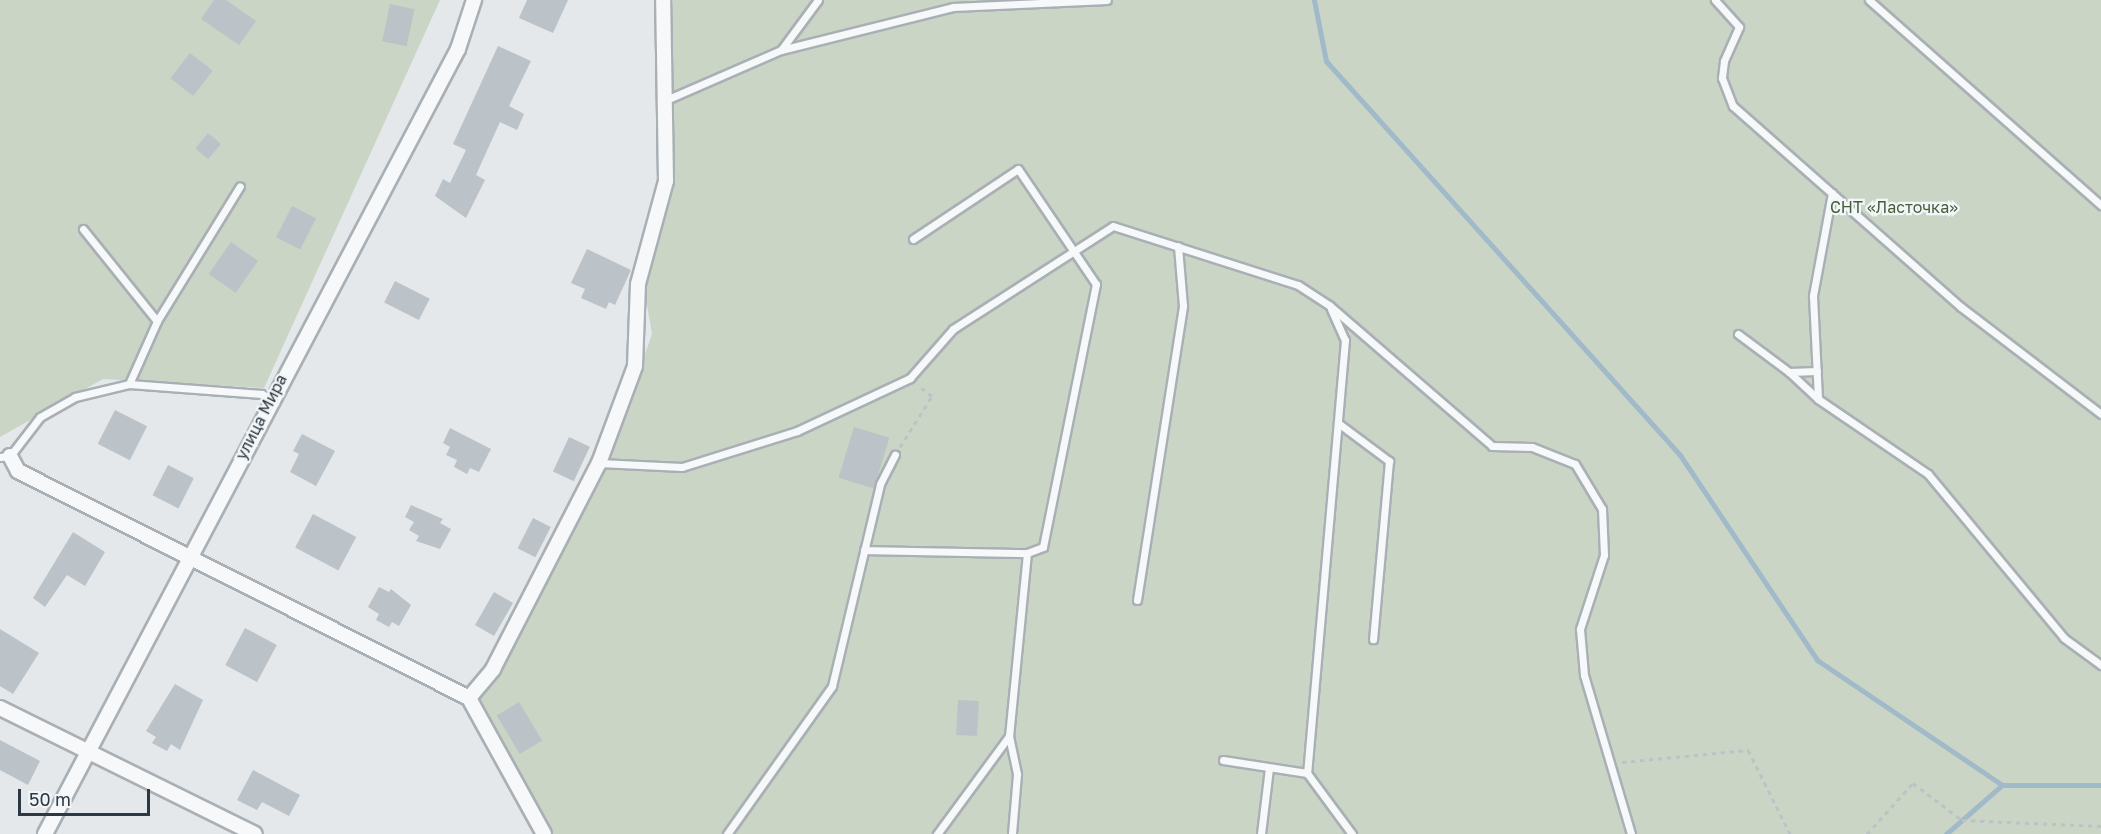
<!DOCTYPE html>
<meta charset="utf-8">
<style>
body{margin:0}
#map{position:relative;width:2101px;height:834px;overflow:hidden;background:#e4e8eb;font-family:"Golos Text",sans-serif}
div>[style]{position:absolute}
.green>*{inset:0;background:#cbd5c5}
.stream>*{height:5px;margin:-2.5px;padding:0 2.5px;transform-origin:2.5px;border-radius:2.5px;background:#a1bac9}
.building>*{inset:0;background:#bbc2c8;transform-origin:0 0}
.path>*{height:3px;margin-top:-1.5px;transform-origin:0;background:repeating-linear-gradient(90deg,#bdc2c6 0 4.5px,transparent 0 9px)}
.roads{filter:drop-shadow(2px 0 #a9b0b5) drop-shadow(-2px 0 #a9b0b5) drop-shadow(0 2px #a9b0b5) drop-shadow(0 -2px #a9b0b5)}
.lane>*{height:7px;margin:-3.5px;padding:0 3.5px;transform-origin:3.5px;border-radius:3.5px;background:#f6f8f9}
.street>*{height:14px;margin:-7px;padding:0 7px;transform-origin:7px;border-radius:7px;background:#f6f8f9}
span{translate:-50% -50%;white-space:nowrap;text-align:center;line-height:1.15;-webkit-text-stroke:4.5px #f3f6f8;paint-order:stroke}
.park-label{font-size:16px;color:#465e3a}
.street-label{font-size:16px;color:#2c3843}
.scale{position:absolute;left:18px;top:789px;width:132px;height:27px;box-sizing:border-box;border:3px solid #2c3843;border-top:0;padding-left:8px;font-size:18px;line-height:21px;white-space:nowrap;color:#2c3843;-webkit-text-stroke:4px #f3f6f8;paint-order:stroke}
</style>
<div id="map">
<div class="green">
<i style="clip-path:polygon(0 0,440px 0,264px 388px,103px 379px,0 437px)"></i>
<i style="clip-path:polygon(673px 0,2101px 0,2101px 834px,550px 834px,478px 699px,501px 672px,605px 470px,652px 334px,644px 288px,671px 180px)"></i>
</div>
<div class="stream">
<i style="left:1314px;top:0;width:62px;rotate:78.9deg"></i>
<i style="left:1326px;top:61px;width:530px;rotate:48.06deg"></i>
<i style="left:1680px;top:455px;width:247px;rotate:56.2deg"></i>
<i style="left:1817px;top:660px;width:223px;rotate:34deg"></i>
<i style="left:2002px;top:785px;width:99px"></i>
<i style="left:1946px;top:834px;width:74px;rotate:-41.2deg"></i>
</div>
<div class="building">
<i style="clip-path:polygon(214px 0,226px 0,256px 21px,239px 45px,201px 19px)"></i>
<i style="clip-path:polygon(527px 0,568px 0,553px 33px,519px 18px)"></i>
<i style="left:390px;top:4px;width:25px;height:38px;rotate:12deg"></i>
<i style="clip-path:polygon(498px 46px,531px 61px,509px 106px,524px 114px,517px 130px,500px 122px,476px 175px,485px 180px,466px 218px,435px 196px,443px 179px,450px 183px,466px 150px,453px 144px)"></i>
<i style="left:190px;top:53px;width:29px;height:32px;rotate:38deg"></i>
<i style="left:208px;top:133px;width:17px;height:20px;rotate:40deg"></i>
<i style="left:292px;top:206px;width:27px;height:35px;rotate:27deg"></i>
<i style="left:231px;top:242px;width:33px;height:39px;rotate:35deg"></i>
<i style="clip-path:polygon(587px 249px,631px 270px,615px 305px,609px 302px,606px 309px,581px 298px,585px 289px,571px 283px)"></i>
<i style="left:395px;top:281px;width:39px;height:24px;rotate:27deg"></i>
<i style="left:115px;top:410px;width:36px;height:38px;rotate:27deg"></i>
<i style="left:854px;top:427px;width:37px;height:53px;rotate:17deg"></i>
<i style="clip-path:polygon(450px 428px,491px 449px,479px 472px,470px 468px,467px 474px,454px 467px,457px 460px,446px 455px,450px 447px,443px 443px)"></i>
<i style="clip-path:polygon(302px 434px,335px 451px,316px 486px,290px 472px,299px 454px,293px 451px)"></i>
<i style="left:569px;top:437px;width:23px;height:38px;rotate:25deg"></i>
<i style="left:168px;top:465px;width:29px;height:34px;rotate:27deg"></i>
<i style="clip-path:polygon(411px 505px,443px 519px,440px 523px,451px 529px,440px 549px,416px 541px,419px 536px,409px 530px,414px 522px,405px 517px)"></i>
<i style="left:313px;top:514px;width:49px;height:38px;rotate:28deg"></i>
<i style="left:533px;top:518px;width:20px;height:34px;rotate:27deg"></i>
<i style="clip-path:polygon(73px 532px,105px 552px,85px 586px,67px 575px,45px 607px,33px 598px)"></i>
<i style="clip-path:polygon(379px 587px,389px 592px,391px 589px,411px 605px,399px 626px,392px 622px,389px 627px,376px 620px,379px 614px,368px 607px)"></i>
<i style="left:494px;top:592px;width:22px;height:38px;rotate:30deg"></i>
<i style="left:245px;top:628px;width:36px;height:42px;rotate:28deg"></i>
<i style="clip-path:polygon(0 629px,39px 653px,13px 694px,0 686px)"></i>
<i style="clip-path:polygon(175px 684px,203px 700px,180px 750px,171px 744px,167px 751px,152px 743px,156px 737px,146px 731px)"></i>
<i style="left:958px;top:700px;width:21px;height:35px;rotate:3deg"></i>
<i style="left:519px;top:702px;width:45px;height:26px;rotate:59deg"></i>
<i style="clip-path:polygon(0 740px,40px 761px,28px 785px,0 770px)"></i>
<i style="clip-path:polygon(253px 770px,300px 795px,289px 816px,262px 802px,257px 810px,237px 800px)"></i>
</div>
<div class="path">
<i style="left:900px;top:447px;width:60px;rotate:-57.9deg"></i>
<i style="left:932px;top:396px;width:18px;rotate:-142deg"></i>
<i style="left:1622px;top:762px;width:127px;rotate:-5.4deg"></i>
<i style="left:1748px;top:750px;width:94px;rotate:63.4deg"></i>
<i style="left:1867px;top:834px;width:69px;rotate:-48deg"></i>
<i style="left:1913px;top:783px;width:61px;rotate:37.1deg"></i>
<i style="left:1962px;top:820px;width:139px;rotate:2.5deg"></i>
</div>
<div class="roads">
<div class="lane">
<i style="left:1715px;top:0;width:36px;rotate:48deg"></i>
<i style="left:1739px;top:27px;width:37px;rotate:114deg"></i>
<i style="left:1724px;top:61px;width:17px;rotate:97deg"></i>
<i style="left:1722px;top:78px;width:30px;rotate:69deg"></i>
<i style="left:1733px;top:106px;width:304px;rotate:41.4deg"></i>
<i style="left:1961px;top:307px;width:176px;rotate:37.4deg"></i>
<i style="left:1869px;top:0;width:310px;rotate:41.5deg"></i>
<i style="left:781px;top:50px;width:177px;rotate:-14deg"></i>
<i style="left:953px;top:7px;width:154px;rotate:-2.6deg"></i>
<i style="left:666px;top:100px;width:125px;rotate:-23.5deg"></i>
<i style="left:781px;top:50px;width:62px;rotate:-53.5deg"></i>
<i style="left:1832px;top:193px;width:105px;rotate:100.5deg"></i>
<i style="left:1813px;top:296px;width:103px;rotate:87.2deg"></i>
<i style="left:1818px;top:399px;width:133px;rotate:34.3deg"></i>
<i style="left:1928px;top:474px;width:213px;rotate:50.3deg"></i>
<i style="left:2064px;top:638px;width:46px;rotate:36.1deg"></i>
<i style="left:83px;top:229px;width:118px;rotate:51.2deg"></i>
<i style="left:913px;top:239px;width:126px;rotate:-33.7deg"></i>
<i style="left:1018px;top:169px;width:139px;rotate:55.9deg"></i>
<i style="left:1096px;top:284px;width:268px;rotate:101.4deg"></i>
<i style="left:1043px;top:547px;width:17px;rotate:159deg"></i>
<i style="left:1027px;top:553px;width:184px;rotate:95.6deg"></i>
<i style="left:1009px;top:736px;width:122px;rotate:126.3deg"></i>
<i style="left:1331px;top:309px;width:34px;rotate:66deg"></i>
<i style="left:1345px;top:340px;width:435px;rotate:95deg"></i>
<i style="left:1307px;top:773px;width:76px;rotate:53.6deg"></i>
<i style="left:1738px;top:334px;width:64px;rotate:36.7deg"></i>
<i style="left:1789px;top:372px;width:28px;rotate:-2deg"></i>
<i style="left:1789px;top:372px;width:40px;rotate:43deg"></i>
<i style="left:129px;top:384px;width:69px;rotate:-66deg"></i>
<i style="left:157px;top:321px;width:158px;rotate:-58.4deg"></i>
<i style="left:1338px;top:423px;width:64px;rotate:36.7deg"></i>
<i style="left:1389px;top:461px;width:179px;rotate:95.1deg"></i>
<i style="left:0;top:457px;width:10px;rotate:-6deg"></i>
<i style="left:10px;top:456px;width:49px;rotate:-52.4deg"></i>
<i style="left:40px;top:417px;width:40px;rotate:-29.7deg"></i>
<i style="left:75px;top:397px;width:56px;rotate:-13.5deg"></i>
<i style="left:129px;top:384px;width:133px;rotate:4.3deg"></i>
<i style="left:262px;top:394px;width:9px;rotate:27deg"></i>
<i style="left:599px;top:463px;width:83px;rotate:2.8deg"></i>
<i style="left:682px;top:467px;width:121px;rotate:-17.4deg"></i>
<i style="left:797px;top:431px;width:125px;rotate:-25.1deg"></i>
<i style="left:910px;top:378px;width:65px;rotate:-48.7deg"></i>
<i style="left:953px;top:329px;width:190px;rotate:-32.8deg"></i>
<i style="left:1113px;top:226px;width:194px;rotate:17.7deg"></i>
<i style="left:1298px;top:285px;width:38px;rotate:33deg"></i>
<i style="left:1330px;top:306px;width:214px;rotate:40.8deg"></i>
<i style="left:1492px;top:446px;width:40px;rotate:1.4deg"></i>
<i style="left:1532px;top:447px;width:46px;rotate:21.6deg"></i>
<i style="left:1575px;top:464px;width:52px;rotate:59deg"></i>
<i style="left:1602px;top:509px;width:46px;rotate:87.5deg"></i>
<i style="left:1604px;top:555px;width:78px;rotate:108deg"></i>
<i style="left:1580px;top:629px;width:46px;rotate:85deg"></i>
<i style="left:1584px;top:675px;width:166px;rotate:73.5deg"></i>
<i style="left:864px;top:550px;width:163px;rotate:1.1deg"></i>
<i style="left:1137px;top:600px;width:298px;rotate:-81.1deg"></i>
<i style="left:1183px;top:306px;width:60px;rotate:-94.8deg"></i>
<i style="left:1009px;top:736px;width:39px;rotate:78deg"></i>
<i style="left:1017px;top:774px;width:60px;rotate:94.8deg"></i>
<i style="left:1223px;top:760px;width:85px;rotate:8.8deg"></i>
<i style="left:727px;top:834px;width:181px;rotate:-54.6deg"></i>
<i style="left:832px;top:686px;width:208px;rotate:-76.6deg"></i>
<i style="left:880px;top:484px;width:33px;rotate:-63deg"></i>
<i style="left:1261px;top:834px;width:66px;rotate:-83.1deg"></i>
</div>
<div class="street">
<i style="left:10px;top:456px;width:17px;rotate:62deg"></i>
<i style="left:18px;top:471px;width:505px;rotate:26.72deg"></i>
<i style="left:0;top:708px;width:284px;rotate:26.3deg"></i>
<i style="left:45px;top:834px;width:887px;rotate:-62.25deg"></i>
<i style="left:458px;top:49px;width:52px;rotate:-71.9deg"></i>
<i style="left:544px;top:834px;width:155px;rotate:-118.9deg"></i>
<i style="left:469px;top:698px;width:38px;rotate:-50deg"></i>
<i style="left:493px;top:669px;width:232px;rotate:-62.8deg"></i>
<i style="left:599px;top:463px;width:103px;rotate:-69.6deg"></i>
<i style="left:635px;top:366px;width:82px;rotate:-87.9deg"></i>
<i style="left:638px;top:284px;width:107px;rotate:-74.8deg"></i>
<i style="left:666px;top:181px;width:181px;rotate:-90.9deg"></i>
</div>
</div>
<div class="park-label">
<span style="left:1894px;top:207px">СНТ «Ласточка»</span>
</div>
<div class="street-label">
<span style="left:261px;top:417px;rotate:-63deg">улица Мира</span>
</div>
<div class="scale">50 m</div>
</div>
